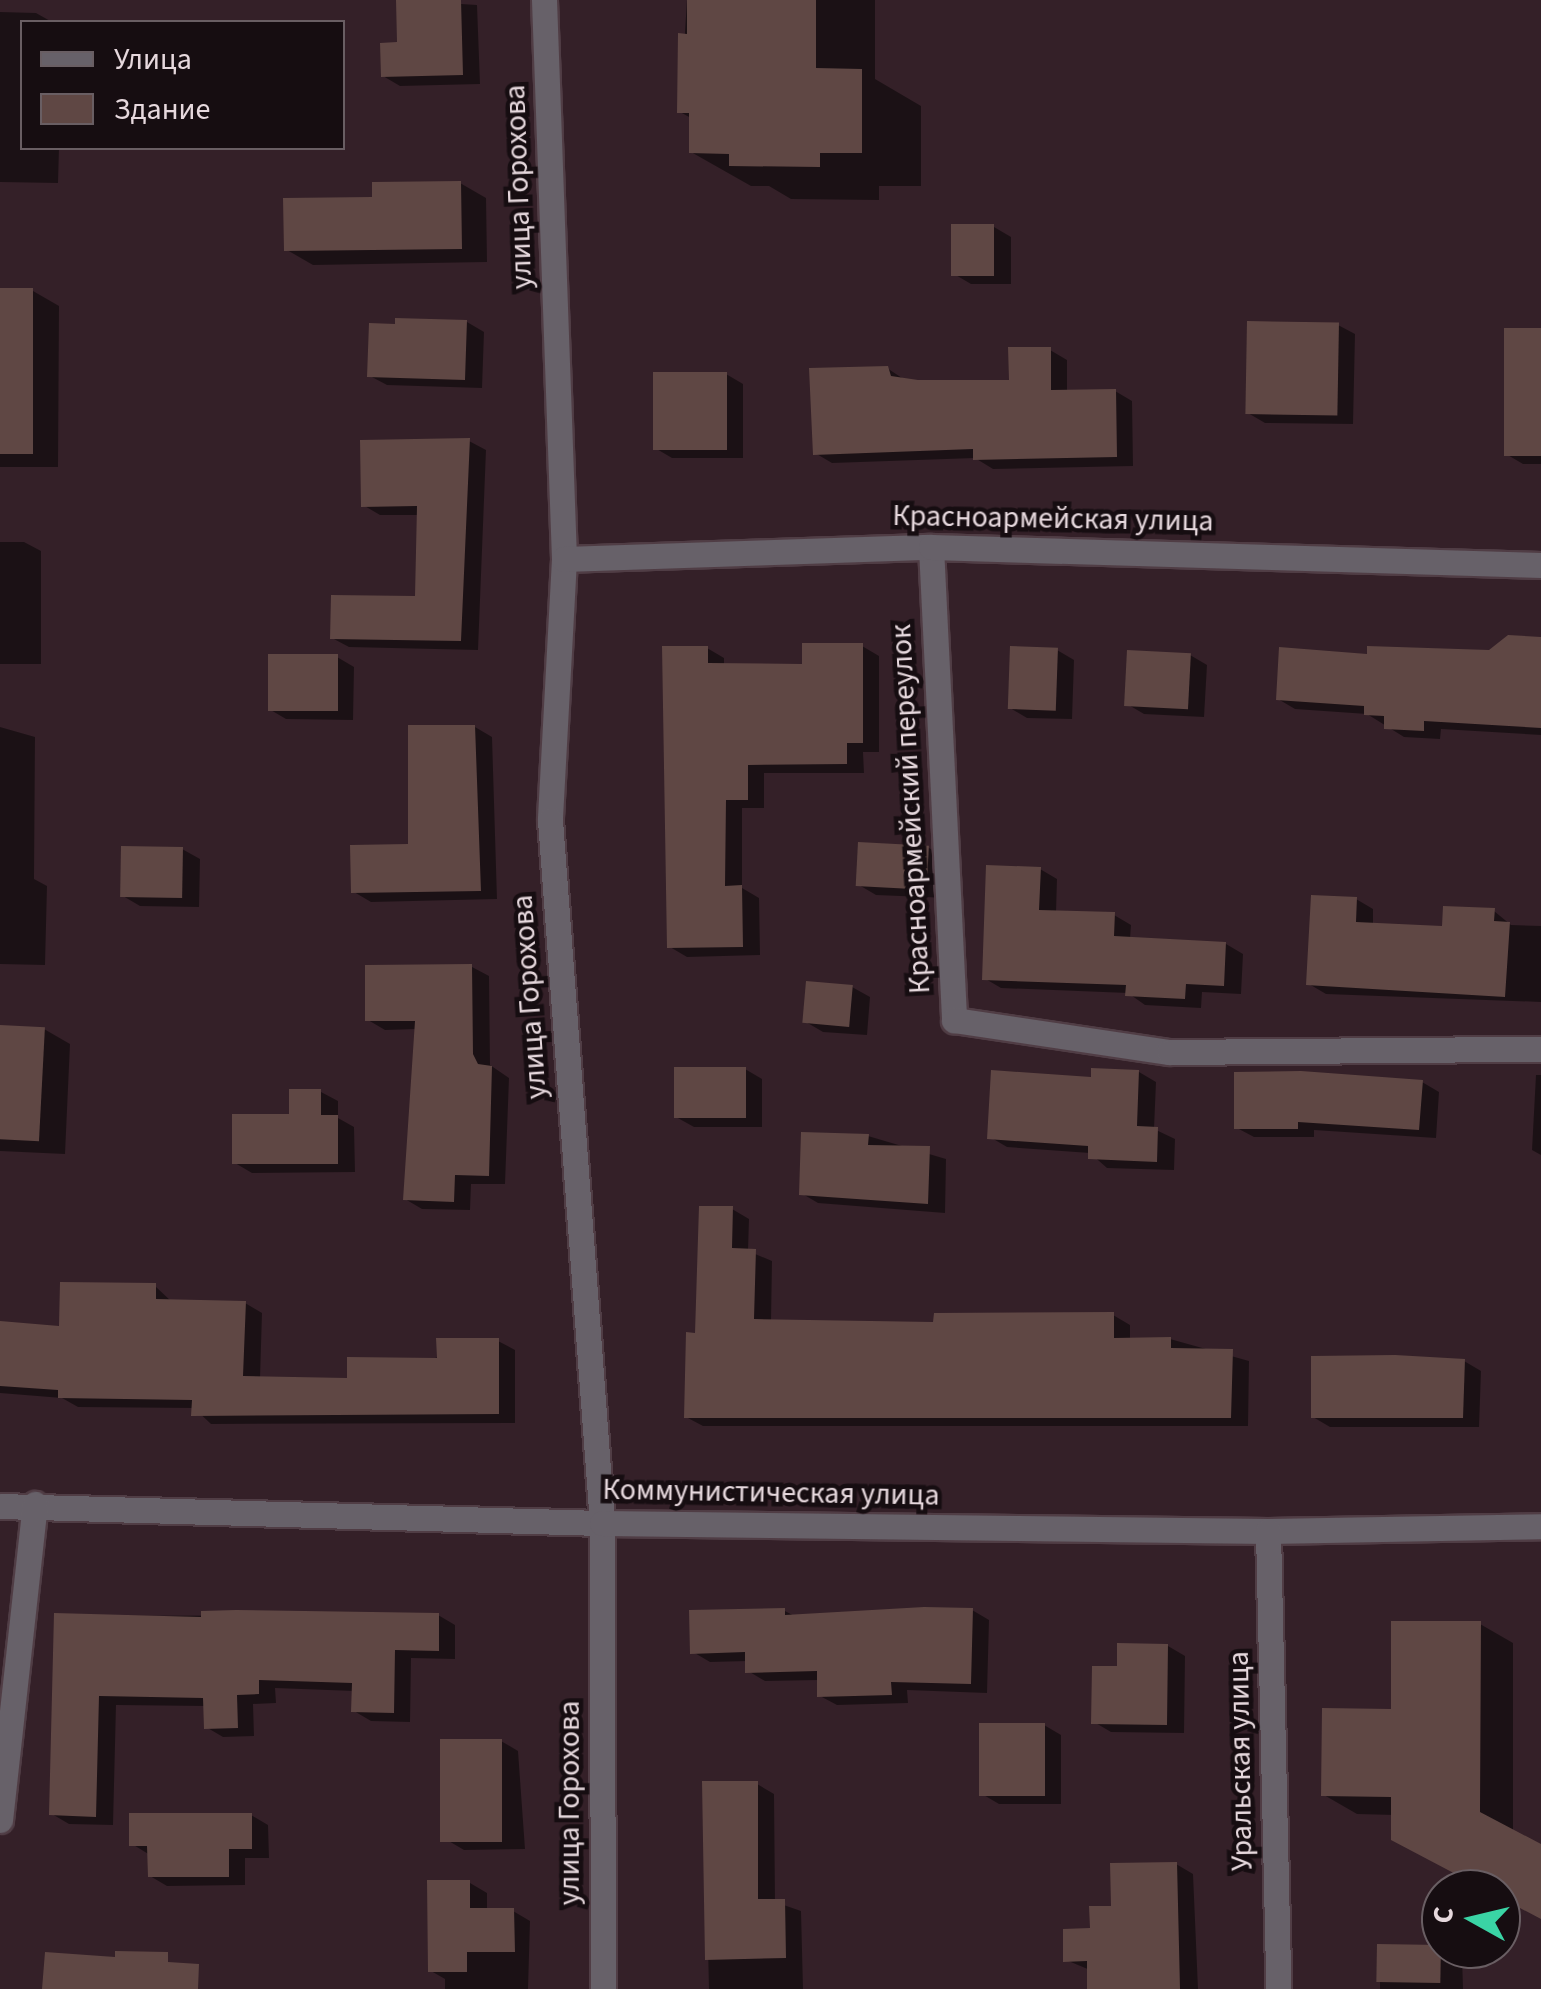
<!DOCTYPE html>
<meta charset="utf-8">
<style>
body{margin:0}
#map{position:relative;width:1541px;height:1989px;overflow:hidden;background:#342028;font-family:"Source Sans 3",sans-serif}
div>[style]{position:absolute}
.shadow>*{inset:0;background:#0007}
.building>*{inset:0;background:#5f4744;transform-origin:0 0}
.roads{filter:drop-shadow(2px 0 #503d45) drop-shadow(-2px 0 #503d45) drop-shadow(0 2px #503d45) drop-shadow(0 -2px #503d45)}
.street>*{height:25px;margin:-12.5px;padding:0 12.5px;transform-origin:12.5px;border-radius:12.5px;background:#676169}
span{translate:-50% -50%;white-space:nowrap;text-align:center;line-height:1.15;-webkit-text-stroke:9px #160d11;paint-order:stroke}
.street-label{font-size:30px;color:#e6d8dd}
.legend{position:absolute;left:20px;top:20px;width:325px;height:130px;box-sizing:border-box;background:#160d11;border:2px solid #695e63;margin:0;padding:12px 18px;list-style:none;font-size:30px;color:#e6d8dd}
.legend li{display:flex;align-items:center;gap:20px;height:50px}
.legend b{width:50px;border:2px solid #695e63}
.north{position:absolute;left:1421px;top:1869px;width:100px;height:100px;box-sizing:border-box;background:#160d11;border:2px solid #695e63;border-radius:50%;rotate:278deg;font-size:28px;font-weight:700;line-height:40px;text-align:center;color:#e6d8dd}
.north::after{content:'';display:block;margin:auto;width:35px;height:45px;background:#3ad4a5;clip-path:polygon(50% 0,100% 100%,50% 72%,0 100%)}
</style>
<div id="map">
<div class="shadow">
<i style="clip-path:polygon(398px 0,477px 5px,480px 84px,400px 86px,383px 76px,399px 45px)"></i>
<i style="clip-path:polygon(687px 0,875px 0,875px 79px,921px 106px,921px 186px,879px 186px,879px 200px,791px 199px,769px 186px,751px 186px,691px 152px,691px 118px,680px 112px)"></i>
<i style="clip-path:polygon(0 12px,36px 13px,52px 22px,22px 22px,22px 148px,59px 148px,58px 183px,0 182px)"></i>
<i style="clip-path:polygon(460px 183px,486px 198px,487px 262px,313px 265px,287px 250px,374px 199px)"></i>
<i style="clip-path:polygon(994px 227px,1011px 237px,1011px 284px,971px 284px,954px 274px)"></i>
<i style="clip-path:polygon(0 291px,33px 291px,59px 306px,58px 467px,0 467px)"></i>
<i style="clip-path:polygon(467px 322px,484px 332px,482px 388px,387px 385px,370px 376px)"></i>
<i style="clip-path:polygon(1338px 325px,1355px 334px,1353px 424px,1265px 423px,1248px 413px)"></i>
<i style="clip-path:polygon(1541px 330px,1541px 464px,1523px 464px,1506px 454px)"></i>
<i style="clip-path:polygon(1050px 350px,1067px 360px,1067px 392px,1115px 391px,1132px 401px,1133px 466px,993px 469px,975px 458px,832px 463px,815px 453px,887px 368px,905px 380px,1011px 383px)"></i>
<i style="clip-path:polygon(726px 374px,743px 384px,743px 458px,672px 458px,655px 448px)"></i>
<i style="clip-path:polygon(469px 441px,486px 450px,478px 650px,349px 647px,332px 638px,418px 599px,419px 515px,380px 515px,363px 505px)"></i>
<i style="clip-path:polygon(0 542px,24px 542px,41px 551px,41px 664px,0 664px)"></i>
<i style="clip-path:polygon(1541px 640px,1541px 735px,1441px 729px,1440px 739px,1404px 737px,1367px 714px,1295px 709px,1278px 699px,1369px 656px,1489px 652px)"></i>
<i style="clip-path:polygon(862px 646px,879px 656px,879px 752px,863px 752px,864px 773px,764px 773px,764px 808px,742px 808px,742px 888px,759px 898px,760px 955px,687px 957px,670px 947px,707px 648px,724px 658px,724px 666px,805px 667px)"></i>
<i style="clip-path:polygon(1057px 650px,1074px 660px,1072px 719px,1027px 718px,1010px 708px)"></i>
<i style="clip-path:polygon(1190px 655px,1207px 665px,1204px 717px,1144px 714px,1127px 704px)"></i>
<i style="clip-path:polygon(337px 657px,354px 667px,353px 720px,286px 719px,269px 709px)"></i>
<i style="clip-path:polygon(0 727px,35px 737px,34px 879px,47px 886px,45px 965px,0 964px)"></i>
<i style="clip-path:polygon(475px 727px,492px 737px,497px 899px,371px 902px,354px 892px,410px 846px)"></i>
<i style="clip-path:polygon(929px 848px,946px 858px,948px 898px,876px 895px,859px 885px)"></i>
<i style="clip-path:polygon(182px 849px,200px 859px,199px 907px,140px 906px,123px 896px)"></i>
<i style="clip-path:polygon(1040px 869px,1057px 879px,1056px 913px,1114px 915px,1131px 925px,1130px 939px,1226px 944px,1243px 954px,1241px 994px,1202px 992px,1201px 1008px,1145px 1005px,1128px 993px,1001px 988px,984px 978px)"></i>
<i style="clip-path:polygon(1356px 899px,1373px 909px,1373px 925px,1444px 929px,1494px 911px,1511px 925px,1541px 926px,1541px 1002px,1326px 994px,1309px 984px)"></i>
<i style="clip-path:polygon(472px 967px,489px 976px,490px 1065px,509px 1078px,505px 1184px,471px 1184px,470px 1210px,422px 1209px,405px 1199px,417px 1029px,385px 1030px,368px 1020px)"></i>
<i style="clip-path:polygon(852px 987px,870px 997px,867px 1035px,823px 1032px,806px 1022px)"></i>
<i style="clip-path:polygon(0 1027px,44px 1029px,70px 1044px,65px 1154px,0 1151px)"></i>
<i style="clip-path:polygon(745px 1069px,762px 1079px,762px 1127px,694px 1127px,676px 1117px)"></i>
<i style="clip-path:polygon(1139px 1072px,1156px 1082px,1154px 1129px,1175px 1139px,1174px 1170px,1107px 1168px,1090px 1153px,1007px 1147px,990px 1137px,1093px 1079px)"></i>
<i style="clip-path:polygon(1536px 1075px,1541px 1075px,1541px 1155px,1532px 1150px)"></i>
<i style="clip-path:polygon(1422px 1082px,1439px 1092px,1436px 1138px,1314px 1130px,1314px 1137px,1254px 1137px,1237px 1128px)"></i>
<i style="clip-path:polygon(321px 1092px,338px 1101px,338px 1118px,354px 1127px,355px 1172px,252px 1173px,235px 1163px)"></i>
<i style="clip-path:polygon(868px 1136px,946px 1159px,945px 1213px,818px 1203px,801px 1193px)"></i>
<i style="clip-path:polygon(732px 1209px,749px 1219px,748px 1251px,772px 1261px,771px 1322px,936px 1325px,1113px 1315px,1130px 1325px,1130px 1340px,1170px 1339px,1249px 1361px,1248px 1426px,703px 1426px,686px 1417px,698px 1335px)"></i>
<i style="clip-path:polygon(155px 1286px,172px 1302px,245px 1303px,262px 1313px,260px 1379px,350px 1381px,498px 1341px,515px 1350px,515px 1423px,211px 1424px,194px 1408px,78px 1407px,62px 1398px,0 1393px,0 1323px,62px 1328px)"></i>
<i style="clip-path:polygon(1464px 1361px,1481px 1371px,1479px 1427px,1330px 1427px,1313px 1417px)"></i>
<i style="clip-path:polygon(972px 1610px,989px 1620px,987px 1693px,907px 1690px,908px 1703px,837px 1705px,820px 1696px,819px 1680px,765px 1681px,748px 1671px,748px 1661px,710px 1662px,693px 1652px,785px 1611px,796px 1617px)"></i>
<i style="clip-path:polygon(438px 1615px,455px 1625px,455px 1659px,411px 1658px,410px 1722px,371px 1721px,354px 1711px,354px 1691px,275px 1688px,276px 1703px,253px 1704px,254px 1736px,223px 1737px,206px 1727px,206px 1706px,116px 1705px,113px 1825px,69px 1824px,52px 1814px,57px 1616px)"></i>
<i style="clip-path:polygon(1480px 1624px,1513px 1643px,1513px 1832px,1541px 1847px,1541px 1918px,1501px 1897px,1501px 1889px,1487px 1889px,1394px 1815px,1357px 1814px,1324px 1795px)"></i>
<i style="clip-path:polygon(1168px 1646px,1185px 1656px,1184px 1733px,1111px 1732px,1094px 1722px,1119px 1669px)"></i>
<i style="clip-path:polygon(1044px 1725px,1061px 1735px,1061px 1804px,999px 1804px,982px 1794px)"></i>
<i style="clip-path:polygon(501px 1741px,518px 1751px,525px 1849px,464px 1850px,447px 1840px)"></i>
<i style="clip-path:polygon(704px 1784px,757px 1784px,774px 1794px,775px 1902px,801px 1911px,803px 1989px,709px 1989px)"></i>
<i style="clip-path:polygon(251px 1815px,268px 1825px,269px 1858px,245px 1858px,245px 1885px,167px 1886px,150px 1876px,150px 1855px,132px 1844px)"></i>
<i style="clip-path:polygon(1176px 1864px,1193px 1874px,1198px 1989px,1090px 1989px,1090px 1970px,1066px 1960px,1114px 1908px)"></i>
<i style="clip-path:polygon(470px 1883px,487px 1893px,487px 1911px,513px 1911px,530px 1921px,528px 1989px,445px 1989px,445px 1979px,431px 1971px)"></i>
<i style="clip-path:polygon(1380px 1947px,1449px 1949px,1462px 1957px,1463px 1989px,1380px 1989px)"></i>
</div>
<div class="building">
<i style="clip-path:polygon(396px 0,461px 0,463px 75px,381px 77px,380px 43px,397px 42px)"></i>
<i style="clip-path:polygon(687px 0,816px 0,816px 68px,862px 69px,862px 153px,820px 153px,820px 167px,729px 166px,729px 154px,689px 153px,689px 113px,677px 113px,678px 33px,687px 34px)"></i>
<i style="clip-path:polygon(461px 181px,462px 249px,284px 251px,283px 198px,372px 197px,372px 182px)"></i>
<i style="left:951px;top:224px;width:43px;height:52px"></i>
<i style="left:0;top:288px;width:33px;height:166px"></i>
<i style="clip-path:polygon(395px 318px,467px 320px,465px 380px,367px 377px,369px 323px,395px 324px)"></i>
<i style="left:1247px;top:321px;width:92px;height:93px;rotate:1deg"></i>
<i style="left:1504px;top:328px;width:37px;height:128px"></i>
<i style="clip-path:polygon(1008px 347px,1051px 347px,1051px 390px,1116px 389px,1117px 457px,973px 460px,973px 449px,813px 455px,809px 368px,888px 366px,891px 376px,918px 380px,1009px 380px)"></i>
<i style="left:653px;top:372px;width:74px;height:78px"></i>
<i style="clip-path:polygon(470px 438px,461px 641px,330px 639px,331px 595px,415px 596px,417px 506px,361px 507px,360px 440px)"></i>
<i style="clip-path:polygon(1508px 635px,1541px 637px,1541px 728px,1424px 721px,1424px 731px,1384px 729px,1384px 716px,1364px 715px,1364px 706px,1276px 700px,1279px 647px,1367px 654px,1367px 646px,1489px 650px)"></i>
<i style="clip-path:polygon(802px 643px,863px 643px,863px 743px,847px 743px,847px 764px,748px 765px,748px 800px,726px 800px,725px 886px,742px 885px,743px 947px,667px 948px,662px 646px,708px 646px,708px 663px,802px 664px)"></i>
<i style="left:1010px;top:646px;width:48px;height:63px;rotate:2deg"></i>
<i style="left:1127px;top:650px;width:64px;height:56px;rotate:3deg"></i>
<i style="left:268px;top:654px;width:70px;height:57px"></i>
<i style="clip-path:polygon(408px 725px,475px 725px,481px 891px,351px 893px,350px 845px,408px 844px)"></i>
<i style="left:858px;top:842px;width:71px;height:44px;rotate:3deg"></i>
<i style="left:121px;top:846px;width:62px;height:51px;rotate:1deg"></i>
<i style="clip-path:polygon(986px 865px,1041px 867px,1039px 910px,1115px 912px,1114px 936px,1226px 942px,1224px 986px,1186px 984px,1185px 999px,1125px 996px,1126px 985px,982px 980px)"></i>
<i style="clip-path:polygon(1311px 895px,1357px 897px,1356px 922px,1442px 926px,1443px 906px,1495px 908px,1494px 921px,1510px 922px,1505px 997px,1306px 985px)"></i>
<i style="clip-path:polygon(472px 964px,473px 1054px,478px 1064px,492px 1066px,489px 1176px,455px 1175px,454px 1202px,403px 1200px,415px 1021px,365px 1021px,365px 965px)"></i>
<i style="left:806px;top:981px;width:47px;height:42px;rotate:5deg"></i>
<i style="left:0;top:1025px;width:45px;height:114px;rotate:3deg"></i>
<i style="left:674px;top:1067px;width:72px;height:51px"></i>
<i style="clip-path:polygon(1091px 1068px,1139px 1070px,1137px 1126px,1158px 1127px,1157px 1162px,1088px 1159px,1088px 1146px,987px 1139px,991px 1070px,1091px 1077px)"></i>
<i style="clip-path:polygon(1301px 1071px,1423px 1080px,1419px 1130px,1298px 1122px,1298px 1129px,1234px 1129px,1234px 1072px)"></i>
<i style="clip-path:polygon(289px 1089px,321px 1089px,321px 1115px,338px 1115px,338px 1164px,232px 1164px,232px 1114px,289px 1114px)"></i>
<i style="clip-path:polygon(801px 1132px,869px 1134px,868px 1145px,930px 1146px,928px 1204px,799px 1195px)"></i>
<i style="clip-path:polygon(699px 1206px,733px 1206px,732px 1248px,756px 1249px,754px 1319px,933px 1322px,934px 1313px,1114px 1312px,1114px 1338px,1171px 1337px,1171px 1348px,1233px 1349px,1231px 1418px,684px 1418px,686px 1332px,695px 1333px)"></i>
<i style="clip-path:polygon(60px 1282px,156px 1283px,156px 1299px,246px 1301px,243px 1376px,347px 1378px,347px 1357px,437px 1358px,436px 1338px,499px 1338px,499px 1414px,191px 1416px,192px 1400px,58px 1398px,58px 1390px,0 1386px,0 1321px,59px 1326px)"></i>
<i style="clip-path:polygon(1395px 1355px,1465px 1359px,1463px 1418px,1311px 1418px,1311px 1356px)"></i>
<i style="clip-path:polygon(924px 1607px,973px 1608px,971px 1684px,891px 1682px,892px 1695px,817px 1697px,817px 1671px,745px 1673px,745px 1652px,690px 1654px,689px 1610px,785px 1608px,785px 1615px)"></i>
<i style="clip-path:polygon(236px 1610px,439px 1613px,439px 1651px,395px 1650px,394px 1713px,351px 1712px,352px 1683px,259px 1680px,259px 1694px,237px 1695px,238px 1728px,204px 1729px,203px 1698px,99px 1696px,96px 1817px,49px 1815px,54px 1613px,201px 1617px,201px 1611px)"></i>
<i style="clip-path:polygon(1391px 1621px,1481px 1621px,1480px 1812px,1541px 1844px,1541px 1919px,1501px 1898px,1501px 1889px,1484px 1889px,1391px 1840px,1391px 1797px,1321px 1796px,1322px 1708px,1391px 1709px)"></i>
<i style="clip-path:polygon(1117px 1643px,1168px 1644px,1167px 1725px,1091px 1724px,1092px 1666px,1117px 1666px)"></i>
<i style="left:979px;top:1723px;width:66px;height:73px"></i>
<i style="left:440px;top:1739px;width:62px;height:103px"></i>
<i style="clip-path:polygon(702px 1781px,758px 1781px,758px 1899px,785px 1899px,786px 1958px,705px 1960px)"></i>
<i style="clip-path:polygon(129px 1813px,252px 1813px,252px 1849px,229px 1849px,229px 1877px,148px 1877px,147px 1846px,129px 1846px)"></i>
<i style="clip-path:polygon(1177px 1862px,1180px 1989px,1087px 1989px,1087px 1961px,1063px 1962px,1063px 1929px,1090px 1928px,1089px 1906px,1111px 1906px,1110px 1863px)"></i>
<i style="clip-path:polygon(427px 1880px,470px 1880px,470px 1908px,514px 1908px,515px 1952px,467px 1952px,467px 1972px,428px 1972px)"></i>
<i style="left:1377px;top:1944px;width:64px;height:38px;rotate:1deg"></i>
<i style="clip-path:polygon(115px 1951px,168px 1952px,168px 1962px,199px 1964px,198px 1989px,42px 1989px,45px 1952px,115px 1957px)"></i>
</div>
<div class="roads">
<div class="street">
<i style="left:544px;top:0;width:559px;rotate:87.95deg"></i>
<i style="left:564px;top:559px;width:261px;rotate:93.1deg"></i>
<i style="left:550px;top:820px;width:705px;rotate:85.77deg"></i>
<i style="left:602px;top:1523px;width:466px;rotate:89.9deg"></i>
<i style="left:931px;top:547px;width:474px;rotate:87.2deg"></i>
<i style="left:954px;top:1020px;width:217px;rotate:8.5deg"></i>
<i style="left:1169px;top:1052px;width:372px;rotate:-0.5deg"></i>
<i style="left:564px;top:559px;width:367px;rotate:-1.9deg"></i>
<i style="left:931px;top:547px;width:610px;rotate:1.69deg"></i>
<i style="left:0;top:1506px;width:602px;rotate:1.62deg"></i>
<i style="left:602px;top:1523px;width:666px;rotate:0.69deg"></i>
<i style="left:1268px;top:1531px;width:273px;rotate:-1deg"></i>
<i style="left:1268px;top:1531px;width:458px;rotate:88.7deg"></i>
<i style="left:0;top:1820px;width:318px;rotate:-83.7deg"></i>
</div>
</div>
<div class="street-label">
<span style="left:519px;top:187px;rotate:-92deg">улица Горохова</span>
<span style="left:1053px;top:519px;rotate:1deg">Красноармейская улица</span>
<span style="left:911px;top:809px;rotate:-93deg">Красноармейский переулок</span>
<span style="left:530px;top:997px;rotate:-94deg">улица Горохова</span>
<span style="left:771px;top:1493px;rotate:1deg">Коммунистическая улица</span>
<span style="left:1241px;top:1761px;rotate:-91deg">Уральская улица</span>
<span style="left:570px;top:1803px;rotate:-90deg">улица Горохова</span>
</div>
<ul class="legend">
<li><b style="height:12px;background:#676169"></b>Улица</li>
<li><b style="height:28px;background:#5f4744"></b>Здание</li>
</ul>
<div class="north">С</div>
</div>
